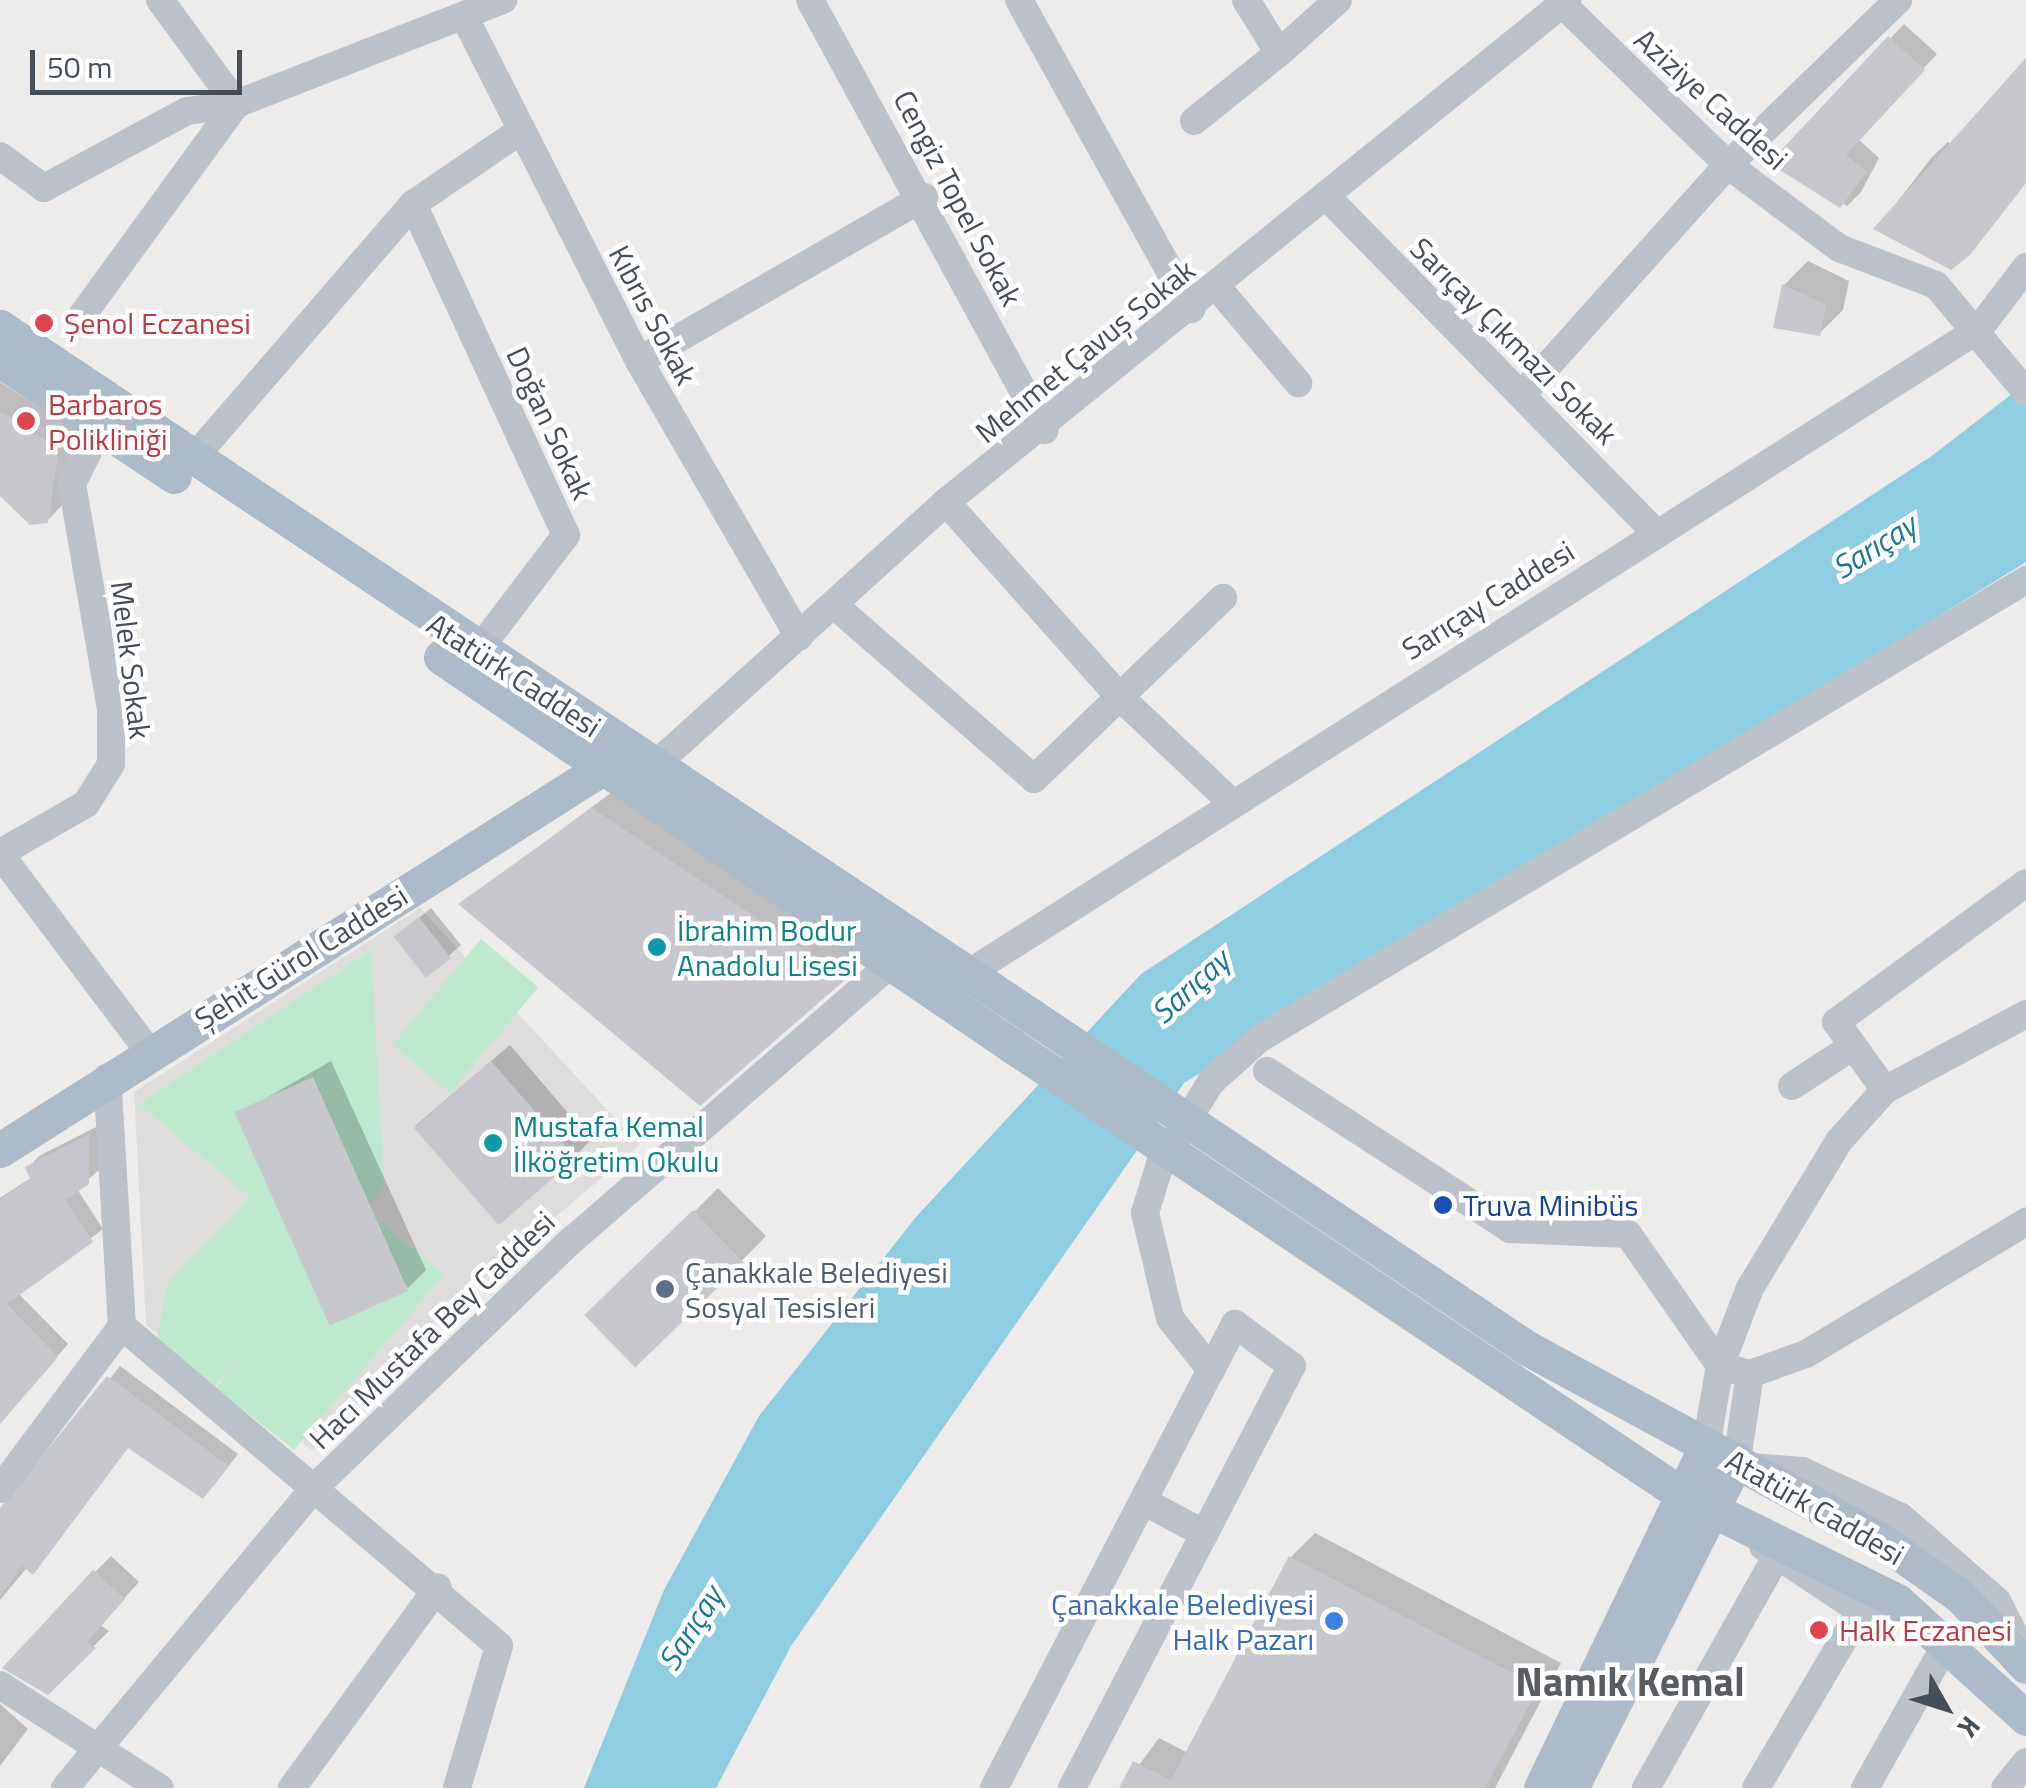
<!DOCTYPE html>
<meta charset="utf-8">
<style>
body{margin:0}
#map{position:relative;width:2026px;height:1788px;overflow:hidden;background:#eeebeb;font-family:"Titillium Web",sans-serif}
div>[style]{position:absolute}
.education>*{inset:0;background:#dfdddc}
.green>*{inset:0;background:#bde9cf;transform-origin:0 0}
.water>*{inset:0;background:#8ecde2}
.shadow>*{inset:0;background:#0003;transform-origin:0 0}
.building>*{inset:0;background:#c7c7ce;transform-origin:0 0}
.minor>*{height:28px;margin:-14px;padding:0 14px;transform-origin:14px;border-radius:14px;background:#bbc2ca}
.major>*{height:35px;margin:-17.5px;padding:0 17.5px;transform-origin:17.5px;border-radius:17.5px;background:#adbac8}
.major-bridge>*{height:35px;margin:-17.5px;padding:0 17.5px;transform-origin:17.5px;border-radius:17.5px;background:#adbac8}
.dots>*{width:28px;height:28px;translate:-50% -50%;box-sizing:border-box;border:5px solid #fff;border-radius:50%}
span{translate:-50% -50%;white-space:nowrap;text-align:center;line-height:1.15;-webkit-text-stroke:9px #fff;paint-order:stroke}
.street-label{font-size:30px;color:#464e57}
.health-label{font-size:30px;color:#be3a42}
.left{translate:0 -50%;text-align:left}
.culture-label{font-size:30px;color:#0d838f}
.transit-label{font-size:30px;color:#164399}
.service-label{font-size:30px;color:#4e5e75}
.shop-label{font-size:30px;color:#366cbe}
.right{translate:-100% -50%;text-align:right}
.water-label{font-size:32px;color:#1a7896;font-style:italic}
.district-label{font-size:40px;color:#595c60;font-weight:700}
.north{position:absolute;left:1896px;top:1658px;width:100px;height:100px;-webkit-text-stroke:8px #fff;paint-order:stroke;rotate:129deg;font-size:28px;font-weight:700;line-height:40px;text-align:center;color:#464e57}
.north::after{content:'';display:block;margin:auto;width:35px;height:45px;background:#464e57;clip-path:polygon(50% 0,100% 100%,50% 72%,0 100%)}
.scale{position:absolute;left:30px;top:50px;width:212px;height:45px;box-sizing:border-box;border:5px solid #464e57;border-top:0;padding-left:12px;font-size:30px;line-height:35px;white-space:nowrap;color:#464e57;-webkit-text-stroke:8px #fff;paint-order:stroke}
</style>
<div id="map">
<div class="education">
<i style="clip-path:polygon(420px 908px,640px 1145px,440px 1316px,312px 1450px,146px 1325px,134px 1092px)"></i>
</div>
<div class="green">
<i style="left:481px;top:939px;width:75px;height:138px;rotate:40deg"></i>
<i style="clip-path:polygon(371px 950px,384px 1187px,366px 1209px,444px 1275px,294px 1450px,216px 1388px,284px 1306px,214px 1388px,156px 1345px,167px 1284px,250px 1197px,139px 1104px)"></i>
</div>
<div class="water">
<i style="clip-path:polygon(2026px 383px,2026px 562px,1184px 1083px,791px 1646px,716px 1788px,584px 1788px,664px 1590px,759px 1416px,916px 1217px,1141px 974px,1933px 455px)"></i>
</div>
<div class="shadow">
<i style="clip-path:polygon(1904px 24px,1937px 54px,1858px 139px,1879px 158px,1861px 192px,1847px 206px,1773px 162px)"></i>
<i style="clip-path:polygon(2026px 66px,2026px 180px,1877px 228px,1932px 157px,1948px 142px,1954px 147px)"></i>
<i style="clip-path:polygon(1808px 261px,1849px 281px,1843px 310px,1819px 334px,1784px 285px)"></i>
<i style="clip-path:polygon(0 382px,76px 431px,65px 502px,47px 521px,0 493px)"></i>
<i style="clip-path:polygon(612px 792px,862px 959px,700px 1103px,462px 904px)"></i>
<i style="clip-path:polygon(431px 908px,461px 945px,428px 974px,409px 926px)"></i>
<i style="clip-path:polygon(510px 1045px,591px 1140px,573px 1158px,415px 1126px)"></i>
<i style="clip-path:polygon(331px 1061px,426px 1270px,408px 1288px,238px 1114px)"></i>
<i style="clip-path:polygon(100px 1125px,99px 1170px,77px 1189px,103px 1229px,18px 1293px,68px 1344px,0 1422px,0 1198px,32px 1177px,28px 1168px,39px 1156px)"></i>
<i style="left:718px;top:1188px;width:68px;height:181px;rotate:45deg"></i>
<i style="clip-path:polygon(120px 1366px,238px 1454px,214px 1485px,129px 1446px,0 1600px,0 1519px)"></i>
<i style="clip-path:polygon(1315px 1533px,1561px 1663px,1495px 1788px,1122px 1788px,1159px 1738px,1188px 1753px,1291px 1557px)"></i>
<i style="clip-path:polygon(111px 1556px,139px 1582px,100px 1625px,109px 1631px,47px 1692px,50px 1617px)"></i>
<i style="clip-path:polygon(0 1704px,28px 1729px,0 1766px)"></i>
</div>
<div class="building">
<i style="clip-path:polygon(1888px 36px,1925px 70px,1846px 155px,1867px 172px,1840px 208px,1769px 163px)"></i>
<i style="clip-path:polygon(2026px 58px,2026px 183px,1970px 255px,1951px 270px,1873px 229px)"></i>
<i style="clip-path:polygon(1782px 284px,1826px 305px,1820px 336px,1773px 328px)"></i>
<i style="clip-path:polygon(0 411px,59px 449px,48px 523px,30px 525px,0 496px)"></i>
<i style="clip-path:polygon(592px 808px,847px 978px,700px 1106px,458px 904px)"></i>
<i style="left:419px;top:917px;width:52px;height:32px;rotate:52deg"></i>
<i style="left:491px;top:1061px;width:129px;height:102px;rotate:49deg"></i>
<i style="left:313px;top:1077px;width:234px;height:86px;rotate:66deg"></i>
<i style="clip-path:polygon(89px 1134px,89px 1184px,66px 1200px,93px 1242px,7px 1304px,58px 1357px,0 1424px,0 1200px,30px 1179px,25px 1167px)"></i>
<i style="left:693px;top:1210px;width:73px;height:151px;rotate:46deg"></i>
<i style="clip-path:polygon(107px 1376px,229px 1466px,203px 1499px,128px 1448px,33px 1575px,22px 1566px,0 1597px,0 1508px)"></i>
<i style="clip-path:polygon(1289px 1556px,1539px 1687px,1485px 1788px,1119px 1788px,1133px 1761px,1171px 1780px)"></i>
<i style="clip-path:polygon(93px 1570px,125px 1599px,87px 1642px,96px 1648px,48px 1695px,2px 1668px)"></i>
</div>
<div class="minor">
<i style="left:160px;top:0;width:129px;rotate:53.8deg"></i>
<i style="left:810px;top:0;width:490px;rotate:61.4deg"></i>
<i style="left:1019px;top:0;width:354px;rotate:60.9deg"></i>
<i style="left:1246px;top:0;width:62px;rotate:58.1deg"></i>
<i style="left:1279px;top:53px;width:79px;rotate:-41.9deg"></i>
<i style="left:1558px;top:0;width:237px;rotate:44.1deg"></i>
<i style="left:1728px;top:165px;width:139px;rotate:36.8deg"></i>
<i style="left:1839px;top:248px;width:104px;rotate:20.9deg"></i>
<i style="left:1936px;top:285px;width:140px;rotate:49.9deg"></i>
<i style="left:464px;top:16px;width:387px;rotate:63.1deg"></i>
<i style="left:639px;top:361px;width:319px;rotate:59.9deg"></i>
<i style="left:1194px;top:121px;width:109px;rotate:-38.7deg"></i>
<i style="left:0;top:156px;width:54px;rotate:36deg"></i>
<i style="left:44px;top:188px;width:162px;rotate:-28.3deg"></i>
<i style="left:187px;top:111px;width:49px;rotate:-8.1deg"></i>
<i style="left:236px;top:104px;width:287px;rotate:-21.3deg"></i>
<i style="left:1326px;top:196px;width:472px;rotate:45.6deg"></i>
<i style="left:413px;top:204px;width:365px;rotate:65.2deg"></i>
<i style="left:566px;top:535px;width:147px;rotate:127.3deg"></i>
<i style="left:1217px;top:287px;width:126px;rotate:49.8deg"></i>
<i style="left:78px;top:321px;width:268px;rotate:-53.9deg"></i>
<i style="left:639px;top:361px;width:329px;rotate:-29.9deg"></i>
<i style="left:1524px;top:392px;width:305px;rotate:-48.1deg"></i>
<i style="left:1728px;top:165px;width:237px;rotate:-44.1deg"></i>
<i style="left:192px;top:460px;width:338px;rotate:-49.2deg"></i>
<i style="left:413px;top:204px;width:130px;rotate:-34.3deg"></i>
<i style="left:946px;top:502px;width:261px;rotate:48.3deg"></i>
<i style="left:1120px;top:697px;width:154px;rotate:43.4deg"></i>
<i style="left:834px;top:605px;width:265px;rotate:41deg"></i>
<i style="left:1034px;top:779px;width:262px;rotate:-43.8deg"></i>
<i style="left:635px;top:766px;width:20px;rotate:-3deg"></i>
<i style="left:655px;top:765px;width:392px;rotate:-42.1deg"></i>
<i style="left:946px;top:502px;width:799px;rotate:-38.95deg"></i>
<i style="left:0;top:853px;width:99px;rotate:-29.7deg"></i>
<i style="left:86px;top:804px;width:47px;rotate:-58deg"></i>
<i style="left:111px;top:764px;width:55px;rotate:-90deg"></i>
<i style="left:111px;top:709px;width:228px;rotate:-99.8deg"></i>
<i style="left:72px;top:484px;width:64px;rotate:-63.8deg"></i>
<i style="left:0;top:854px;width:248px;rotate:53deg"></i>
<i style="left:969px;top:973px;width:1198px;rotate:-32.52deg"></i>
<i style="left:1979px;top:329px;width:78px;rotate:-52.8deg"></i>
<i style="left:1267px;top:1071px;width:290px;rotate:33deg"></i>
<i style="left:1510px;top:1229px;width:118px;rotate:2.4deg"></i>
<i style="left:1628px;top:1234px;width:161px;rotate:55.1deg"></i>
<i style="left:1792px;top:1086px;width:69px;rotate:-33.2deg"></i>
<i style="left:1885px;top:1090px;width:84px;rotate:-125.8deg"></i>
<i style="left:1836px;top:1022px;width:235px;rotate:-36.2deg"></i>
<i style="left:122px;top:1326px;width:494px;rotate:40.3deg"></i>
<i style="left:499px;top:1646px;width:148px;rotate:106.5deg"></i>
<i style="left:1720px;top:1366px;width:31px;rotate:15deg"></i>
<i style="left:1750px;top:1374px;width:59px;rotate:-19.7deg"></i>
<i style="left:1806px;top:1354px;width:257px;rotate:-31deg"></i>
<i style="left:1706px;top:1446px;width:81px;rotate:-80.1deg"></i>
<i style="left:1720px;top:1366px;width:84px;rotate:-69deg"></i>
<i style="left:1750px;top:1288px;width:172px;rotate:-58.8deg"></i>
<i style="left:1839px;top:1141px;width:69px;rotate:-48deg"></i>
<i style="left:1885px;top:1090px;width:160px;rotate:-28.3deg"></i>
<i style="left:1737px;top:1460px;width:87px;rotate:-81.4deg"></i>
<i style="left:1751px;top:1467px;width:51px;rotate:4.5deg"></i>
<i style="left:1802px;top:1471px;width:109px;rotate:24.9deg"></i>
<i style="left:1901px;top:1517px;width:128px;rotate:41.2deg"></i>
<i style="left:1997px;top:1601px;width:56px;rotate:62.5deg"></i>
<i style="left:0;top:1489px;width:204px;rotate:-53.2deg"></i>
<i style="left:122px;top:1326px;width:249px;rotate:-93.4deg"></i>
<i style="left:1143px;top:1501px;width:70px;rotate:28deg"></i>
<i style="left:1763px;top:1546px;width:108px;rotate:33.7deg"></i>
<i style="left:1853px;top:1606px;width:28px;rotate:-6deg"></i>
<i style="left:0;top:1685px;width:190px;rotate:32.8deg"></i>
<i style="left:65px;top:1788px;width:391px;rotate:-50.3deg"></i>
<i style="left:315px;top:1487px;width:355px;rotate:-43.9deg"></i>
<i style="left:571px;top:1241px;width:422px;rotate:-40.9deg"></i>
<i style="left:292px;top:1788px;width:248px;rotate:-54deg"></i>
<i style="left:994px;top:1788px;width:471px;rotate:-62.6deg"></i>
<i style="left:1211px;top:1370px;width:66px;rotate:-128.3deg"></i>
<i style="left:1170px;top:1318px;width:108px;rotate:-103.4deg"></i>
<i style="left:1145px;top:1213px;width:51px;rotate:-73deg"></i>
<i style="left:1160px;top:1164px;width:97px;rotate:-58.1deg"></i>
<i style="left:1211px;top:1082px;width:64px;rotate:-41.9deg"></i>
<i style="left:1259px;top:1039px;width:894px;rotate:-30.9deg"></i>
<i style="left:1072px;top:1788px;width:476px;rotate:-62.5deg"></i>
<i style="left:1292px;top:1366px;width:71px;rotate:-143.6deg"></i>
<i style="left:1235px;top:1324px;width:52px;rotate:117.6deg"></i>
<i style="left:1646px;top:1788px;width:261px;rotate:-60.6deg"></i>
<i style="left:1756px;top:1788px;width:212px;rotate:-59.5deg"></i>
<i style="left:1865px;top:1788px;width:171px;rotate:-60.6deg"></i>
<i style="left:2005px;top:1788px;width:33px;rotate:-51deg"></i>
</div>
<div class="major">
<i style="left:0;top:327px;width:1242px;rotate:33.74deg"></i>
<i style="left:0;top:360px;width:209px;rotate:33.7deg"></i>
<i style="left:441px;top:657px;width:690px;rotate:34.24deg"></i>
<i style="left:0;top:1150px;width:715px;rotate:-32.38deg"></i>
<i style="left:1527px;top:1348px;width:400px;rotate:28.5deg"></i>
<i style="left:1879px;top:1539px;width:99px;rotate:35.1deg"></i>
<i style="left:1960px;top:1596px;width:96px;rotate:46.7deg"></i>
<i style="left:1511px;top:1380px;width:208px;rotate:33.8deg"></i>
<i style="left:1684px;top:1496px;width:237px;rotate:26.2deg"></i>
<i style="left:1897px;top:1601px;width:174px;rotate:42.2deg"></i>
<i style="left:1541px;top:1788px;width:380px;rotate:-64.2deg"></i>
<i style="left:1571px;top:1788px;width:368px;rotate:-63.2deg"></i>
</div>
<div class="major-bridge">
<i style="left:1033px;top:1017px;width:595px;rotate:33.82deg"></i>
<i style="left:1011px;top:1045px;width:602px;rotate:33.82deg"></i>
</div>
<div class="dots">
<i style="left:44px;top:323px;background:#e0444e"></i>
<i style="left:26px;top:421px;background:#e0444e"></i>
<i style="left:657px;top:947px;background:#0f9aa8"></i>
<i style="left:493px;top:1143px;background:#0f9aa8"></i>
<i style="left:1443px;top:1205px;background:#1a4fb4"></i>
<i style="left:665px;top:1289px;background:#5c6f8a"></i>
<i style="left:1334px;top:1621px;background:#3f7fe0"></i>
<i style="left:1819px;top:1630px;background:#e0444e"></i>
</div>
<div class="street-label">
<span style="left:1711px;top:99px;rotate:42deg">Aziziye Caddesi</span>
<span style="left:958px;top:198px;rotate:62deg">Cengiz Topel Sokak</span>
<span style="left:653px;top:315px;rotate:62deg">Kıbrıs Sokak</span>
<span style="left:1514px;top:341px;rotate:45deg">Sarıçay Çıkmazı Sokak</span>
<span style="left:1085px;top:351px;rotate:-39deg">Mehmet Çavuş Sokak</span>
<span style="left:550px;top:423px;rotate:65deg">Doğan Sokak</span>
<span style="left:1488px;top:600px;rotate:-32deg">Sarıçay Caddesi</span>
<span style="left:131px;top:660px;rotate:83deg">Melek Sokak</span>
<span style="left:514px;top:675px;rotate:33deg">Atatürk Caddesi</span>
<span style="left:301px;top:957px;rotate:-32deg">Şehit Gürol Caddesi</span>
<span style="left:432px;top:1330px;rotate:-44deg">Hacı Mustafa Bey Caddesi</span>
<span style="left:1815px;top:1507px;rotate:30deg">Atatürk Caddesi</span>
</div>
<div class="health-label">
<span class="left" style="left:64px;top:323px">Şenol Eczanesi</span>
<span class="left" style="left:48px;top:421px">Barbaros<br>Polikliniği</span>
<span class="left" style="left:1839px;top:1630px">Halk Eczanesi</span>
</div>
<div class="culture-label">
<span class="left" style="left:677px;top:947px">İbrahim Bodur<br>Anadolu Lisesi</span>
<span class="left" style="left:513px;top:1143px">Mustafa Kemal<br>İlköğretim Okulu</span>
</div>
<div class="transit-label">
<span class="left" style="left:1463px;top:1205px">Truva Minibüs</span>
</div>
<div class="service-label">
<span class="left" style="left:685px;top:1289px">Çanakkale Belediyesi<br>Sosyal Tesisleri</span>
</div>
<div class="shop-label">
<span class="right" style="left:1314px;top:1621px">Çanakkale Belediyesi<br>Halk Pazarı</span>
</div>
<div class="water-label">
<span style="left:1874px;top:546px;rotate:-32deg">Sarıçay</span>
<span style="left:1190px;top:986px;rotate:-42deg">Sarıçay</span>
<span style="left:690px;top:1628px;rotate:-58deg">Sarıçay</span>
</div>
<div class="district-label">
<span style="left:1630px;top:1682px">Namık Kemal</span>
</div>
<div class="north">K</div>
<div class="scale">50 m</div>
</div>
